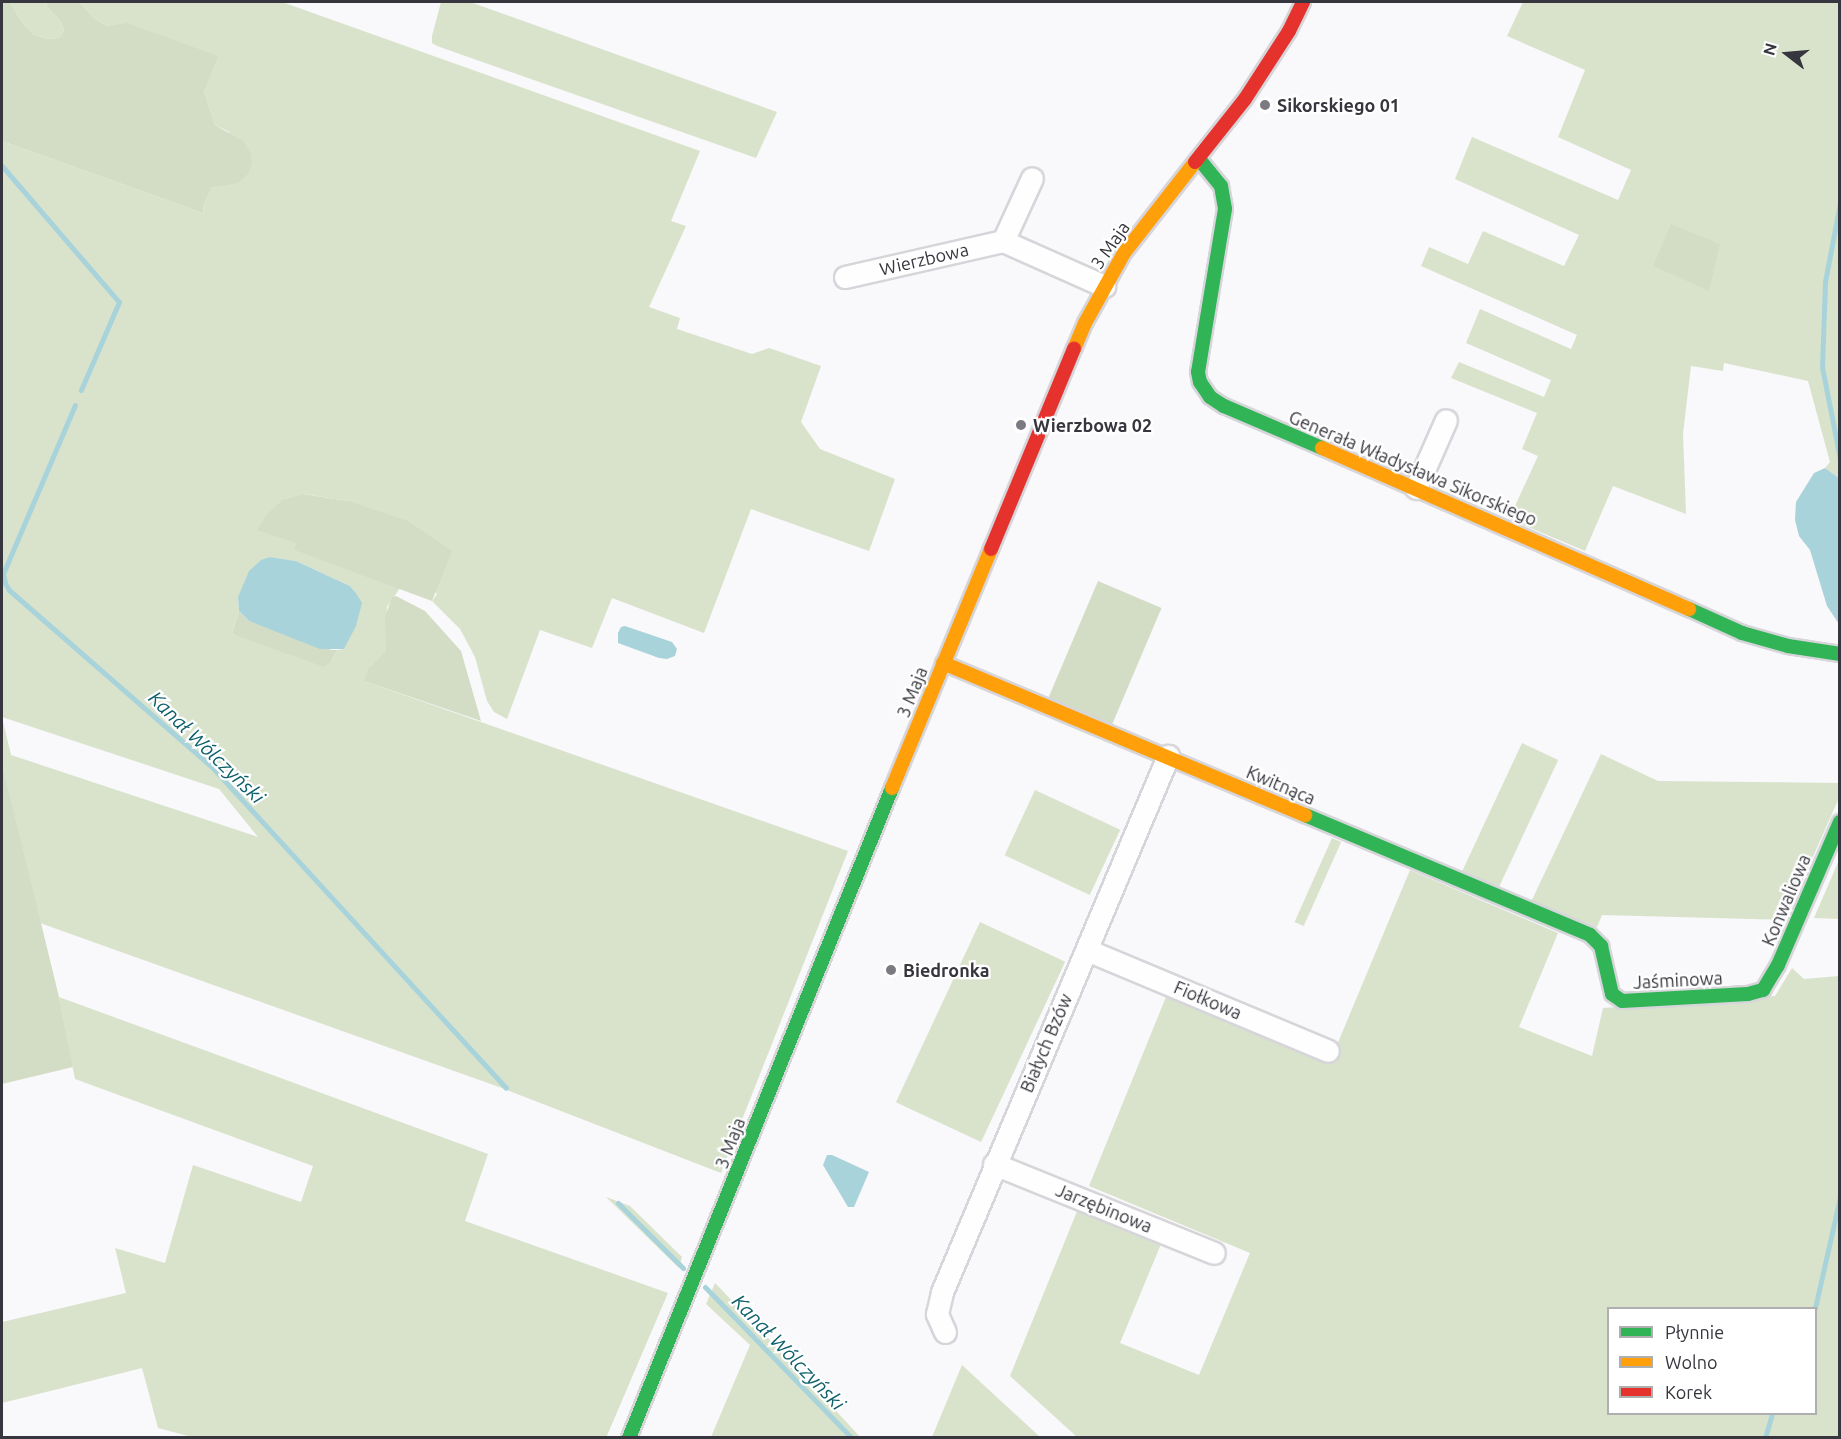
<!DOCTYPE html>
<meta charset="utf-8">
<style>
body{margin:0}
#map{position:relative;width:1841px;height:1439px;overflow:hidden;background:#f9f8fa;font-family:Ubuntu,sans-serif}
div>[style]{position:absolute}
.green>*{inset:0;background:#d9e3cc;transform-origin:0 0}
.forest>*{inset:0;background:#d3ddc6;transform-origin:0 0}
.water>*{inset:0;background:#a9d3da}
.stream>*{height:5px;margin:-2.5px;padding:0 2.5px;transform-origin:2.5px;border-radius:2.5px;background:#a9d3da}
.roads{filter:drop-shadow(2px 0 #d6d5da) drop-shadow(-2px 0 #d6d5da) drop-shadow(0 2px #d6d5da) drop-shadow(0 -2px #d6d5da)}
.street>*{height:21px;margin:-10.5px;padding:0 10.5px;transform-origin:10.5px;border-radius:10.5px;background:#fefefe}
.fast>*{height:14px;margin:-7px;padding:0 7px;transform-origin:7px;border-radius:7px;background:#30b455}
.slow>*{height:14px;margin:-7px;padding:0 7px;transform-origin:7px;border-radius:7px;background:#ff9f0a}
.jam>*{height:14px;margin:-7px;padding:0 7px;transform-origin:7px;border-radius:7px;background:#e5322d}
.dots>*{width:16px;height:16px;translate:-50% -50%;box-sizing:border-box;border:3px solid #fff;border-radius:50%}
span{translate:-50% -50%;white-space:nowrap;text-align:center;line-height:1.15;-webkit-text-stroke:4.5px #fff;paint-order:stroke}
.poi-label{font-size:18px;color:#37363e;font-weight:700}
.left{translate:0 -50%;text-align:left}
.street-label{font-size:18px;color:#37363e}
.water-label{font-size:20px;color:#0e616c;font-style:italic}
.frame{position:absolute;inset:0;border:3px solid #37363e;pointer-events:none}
.legend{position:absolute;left:1607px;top:1307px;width:210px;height:108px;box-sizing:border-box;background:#fff;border:2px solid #afafb2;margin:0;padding:8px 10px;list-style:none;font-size:18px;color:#37363e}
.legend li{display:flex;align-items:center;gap:12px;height:30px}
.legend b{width:30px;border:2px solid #afafb2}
.north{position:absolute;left:1757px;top:24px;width:60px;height:60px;-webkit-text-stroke:4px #fff;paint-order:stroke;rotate:286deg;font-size:16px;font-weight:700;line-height:24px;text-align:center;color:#37363e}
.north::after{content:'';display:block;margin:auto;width:21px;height:27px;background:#37363e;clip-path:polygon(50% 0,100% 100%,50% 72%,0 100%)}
</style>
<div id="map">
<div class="green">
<i style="clip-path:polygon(10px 2px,46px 2px,47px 7px,61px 22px,64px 30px,59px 38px,47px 39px,33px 34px,21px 21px)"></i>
<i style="clip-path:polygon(evenodd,79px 2px,282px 2px,700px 151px,671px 221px,686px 226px,649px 307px,680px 318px,677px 329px,752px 354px,769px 348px,821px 366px,801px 422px,820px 449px,895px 479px,869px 551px,751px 509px,704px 633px,612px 598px,592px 648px,540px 630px,507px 719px,494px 712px,487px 701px,475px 657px,460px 629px,432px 601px,437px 594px,348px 501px,304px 494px,284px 499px,296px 543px,295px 550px,400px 588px,387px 607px,386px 651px,379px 661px,372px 665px,364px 681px,848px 851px,721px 1173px,499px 1087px,40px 923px,2px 763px,2px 141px,203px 213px,204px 204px,212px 188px,231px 184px,229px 132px,215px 125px,204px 91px,119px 26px,108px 26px,95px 19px,79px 2px,270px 557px,296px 561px,350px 586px,356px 593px,344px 649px,337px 650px,331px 662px,232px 634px,239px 611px,238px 597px,270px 557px,79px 2px,2px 717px,219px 789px,258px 837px,11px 755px,2px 717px)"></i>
<i style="clip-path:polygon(441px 2px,470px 2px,777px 112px,756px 158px,437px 46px,432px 43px,432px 36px)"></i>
<i style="clip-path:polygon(1523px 2px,1839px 2px,1839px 478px,1825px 468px,1830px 462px,1808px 381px,1724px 363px,1723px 371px,1691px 366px,1683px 434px,1686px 514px,1613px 486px,1585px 551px,1509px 519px,1538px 456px,1522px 449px,1537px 413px,1451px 378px,1459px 362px,1544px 397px,1551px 380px,1466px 343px,1480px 309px,1571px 349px,1577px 335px,1421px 266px,1429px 247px,1468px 264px,1483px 231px,1564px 266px,1579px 235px,1455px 179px,1472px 137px,1618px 200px,1631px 170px,1558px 137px,1585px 70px,1507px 36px)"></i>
<i style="left:1522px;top:743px;width:40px;height:149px;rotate:25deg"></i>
<i style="clip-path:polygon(1601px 754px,1658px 781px,1839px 783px,1839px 798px,1785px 920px,1602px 915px,1597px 927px,1531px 902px)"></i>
<i style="left:1035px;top:790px;width:94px;height:72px;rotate:25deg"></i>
<i style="left:1332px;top:838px;width:10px;height:92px;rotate:24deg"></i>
<i style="clip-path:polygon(1839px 860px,1839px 919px,1814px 918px)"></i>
<i style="clip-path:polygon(evenodd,1410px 870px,1558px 933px,1519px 1027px,1592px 1056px,1603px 1008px,1775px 996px,1792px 968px,1804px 979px,1839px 976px,1839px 1437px,1077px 1437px,1010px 1376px,1078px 1209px,1161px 1244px,1120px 1343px,1199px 1375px,1250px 1253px,1089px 1186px,1166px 997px,1329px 1064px,1410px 870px,1608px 1308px,1816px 1308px,1816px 1414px,1608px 1414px,1608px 1308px)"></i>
<i style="left:980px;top:922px;width:94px;height:199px;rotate:25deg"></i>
<i style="clip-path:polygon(59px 997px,488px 1154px,465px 1221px,668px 1293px,606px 1438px,192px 1437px,158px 1428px,142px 1368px,2px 1403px,2px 1322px,126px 1293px,115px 1248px,165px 1263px,193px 1165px,301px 1202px,313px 1166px,75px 1079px)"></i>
<i style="clip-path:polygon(606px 1197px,630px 1206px,682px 1257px,679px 1268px)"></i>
<i style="clip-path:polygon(715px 1283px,796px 1367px,860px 1437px,711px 1437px,750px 1345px,706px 1304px)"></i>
<i style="clip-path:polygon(962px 1365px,1040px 1437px,932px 1437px)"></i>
</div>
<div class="forest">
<i style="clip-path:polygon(2px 2px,10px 2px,21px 21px,33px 34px,47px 39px,59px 38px,64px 30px,61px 22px,47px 7px,46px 2px,79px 2px,95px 19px,108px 26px,127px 23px,218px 56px,204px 91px,215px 125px,243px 141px,250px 152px,252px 163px,248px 174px,238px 183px,212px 188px,204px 204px,203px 213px,2px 141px)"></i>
<i style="clip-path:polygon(1671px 224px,1720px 244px,1709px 291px,1653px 266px)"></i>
<i style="clip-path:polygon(303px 494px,348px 501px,408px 521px,452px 551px,432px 601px,294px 550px,296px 543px,257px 530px,267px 514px,284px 499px)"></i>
<i style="left:1098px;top:581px;width:69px;height:129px;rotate:23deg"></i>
<i style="clip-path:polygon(396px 596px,425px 611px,461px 651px,481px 721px,364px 681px,368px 669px,386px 651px,385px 617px,392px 597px)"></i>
<i style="clip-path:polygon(239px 611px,249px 621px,332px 650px,337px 650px,331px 662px,324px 667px,232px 634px)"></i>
<i style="clip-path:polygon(2px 763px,59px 997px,73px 1067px,2px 1084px)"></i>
</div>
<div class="water">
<i style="clip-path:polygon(1825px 468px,1839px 478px,1839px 624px,1827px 606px,1810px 550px,1799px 536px,1795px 520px,1796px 502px,1814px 473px)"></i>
<i style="clip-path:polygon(270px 557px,296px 561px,350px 586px,356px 593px,362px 603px,356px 626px,344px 649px,320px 649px,249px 621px,239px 611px,238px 597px,249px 571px,261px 560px)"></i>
<i style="clip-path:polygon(625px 626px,672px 642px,677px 649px,675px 656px,667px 659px,659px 658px,618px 643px,618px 633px,621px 627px)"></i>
<i style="clip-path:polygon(827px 1155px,832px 1155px,869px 1172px,854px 1207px,848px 1207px,823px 1165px)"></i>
</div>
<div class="stream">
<i style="left:2px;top:166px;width:179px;rotate:49.3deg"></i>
<i style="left:119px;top:302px;width:96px;rotate:113.4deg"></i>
<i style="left:1840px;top:203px;width:80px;rotate:100.8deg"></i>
<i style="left:1825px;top:282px;width:85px;rotate:92deg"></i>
<i style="left:1822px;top:367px;width:94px;rotate:78.9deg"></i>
<i style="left:75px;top:405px;width:184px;rotate:113.1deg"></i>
<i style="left:3px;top:574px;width:9px;rotate:77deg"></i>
<i style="left:5px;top:583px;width:8px;rotate:60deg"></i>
<i style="left:9px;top:590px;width:269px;rotate:41.1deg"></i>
<i style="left:212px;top:767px;width:435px;rotate:47.5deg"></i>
<i style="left:618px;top:1203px;width:92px;rotate:45deg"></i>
<i style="left:705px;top:1287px;width:211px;rotate:45.8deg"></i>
<i style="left:1815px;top:1308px;width:114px;rotate:-77.3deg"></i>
<i style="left:1765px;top:1438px;width:25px;rotate:-74deg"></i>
</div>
<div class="roads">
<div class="street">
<i style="left:1003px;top:241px;width:69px;rotate:-65.3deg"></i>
<i style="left:845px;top:277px;width:162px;rotate:-12.8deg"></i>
<i style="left:1003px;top:241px;width:111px;rotate:24deg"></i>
<i style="left:1416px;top:488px;width:74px;rotate:-66.2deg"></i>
<i style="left:1087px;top:950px;width:261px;rotate:22.7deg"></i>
<i style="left:994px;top:1164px;width:237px;rotate:22deg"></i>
<i style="left:945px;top:1332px;width:20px;rotate:-114deg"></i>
<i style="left:937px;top:1314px;width:23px;rotate:-77deg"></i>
<i style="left:942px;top:1292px;width:582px;rotate:-67.14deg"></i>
</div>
<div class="fast">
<i style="left:1199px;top:159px;width:35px;rotate:51deg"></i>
<i style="left:1221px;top:186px;width:23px;rotate:80deg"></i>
<i style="left:1225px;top:209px;width:165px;rotate:99.4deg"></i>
<i style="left:1198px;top:372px;width:10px;rotate:79deg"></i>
<i style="left:1200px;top:382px;width:18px;rotate:56deg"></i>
<i style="left:1210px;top:397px;width:17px;rotate:33deg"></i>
<i style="left:1224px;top:406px;width:107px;rotate:23.2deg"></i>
<i style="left:1689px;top:609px;width:58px;rotate:24.4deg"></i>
<i style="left:1742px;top:633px;width:48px;rotate:15.8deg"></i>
<i style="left:1788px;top:646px;width:53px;rotate:8.7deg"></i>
<i style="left:1305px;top:815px;width:309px;rotate:22.8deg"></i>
<i style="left:1590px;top:935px;width:16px;rotate:45deg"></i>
<i style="left:1601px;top:946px;width:49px;rotate:77.1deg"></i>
<i style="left:1612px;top:994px;width:12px;rotate:35deg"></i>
<i style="left:1622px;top:1001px;width:126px;rotate:-3.2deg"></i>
<i style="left:1748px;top:994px;width:16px;rotate:-15deg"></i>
<i style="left:1763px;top:990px;width:29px;rotate:-59deg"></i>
<i style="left:1778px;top:965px;width:156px;rotate:-66.6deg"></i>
<i style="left:629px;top:1438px;width:701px;rotate:-67.97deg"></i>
</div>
<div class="slow">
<i style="left:1074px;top:349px;width:28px;rotate:-67deg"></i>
<i style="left:1085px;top:323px;width:80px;rotate:-60.9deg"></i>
<i style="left:1124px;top:253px;width:115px;rotate:-52deg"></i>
<i style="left:1322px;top:448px;width:401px;rotate:23.7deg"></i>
<i style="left:943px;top:663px;width:393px;rotate:22.8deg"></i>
<i style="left:892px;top:788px;width:259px;rotate:-67.5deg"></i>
</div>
<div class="jam">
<i style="left:1195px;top:162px;width:80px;rotate:-51.6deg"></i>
<i style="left:1245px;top:99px;width:81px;rotate:-57.1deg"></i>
<i style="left:1289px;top:31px;width:32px;rotate:-64deg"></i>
<i style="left:991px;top:549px;width:217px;rotate:-67.5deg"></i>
</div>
</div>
<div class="dots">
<i style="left:1265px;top:105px;background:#7b7a80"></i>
<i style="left:1021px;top:425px;background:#7b7a80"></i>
<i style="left:891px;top:970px;background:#7b7a80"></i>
</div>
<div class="poi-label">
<span class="left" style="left:1277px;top:105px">Sikorskiego 01</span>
<span class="left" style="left:1033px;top:425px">Wierzbowa 02</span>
<span class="left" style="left:903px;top:970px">Biedronka</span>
</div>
<div class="street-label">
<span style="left:1110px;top:245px;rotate:-55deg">3 Maja</span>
<span style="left:924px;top:259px;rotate:-13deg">Wierzbowa</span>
<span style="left:1413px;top:468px;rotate:23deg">Generała Władysława Sikorskiego</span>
<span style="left:912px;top:692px;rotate:-68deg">3 Maja</span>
<span style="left:1281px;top:785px;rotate:23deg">Kwitnąca</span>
<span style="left:1786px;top:900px;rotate:-67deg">Konwaliowa</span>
<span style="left:1678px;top:980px;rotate:-3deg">Jaśminowa</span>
<span style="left:1208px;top:1000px;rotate:23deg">Fiołkowa</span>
<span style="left:1046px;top:1043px;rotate:-67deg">Białych Bzów</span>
<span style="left:730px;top:1143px;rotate:-69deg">3 Maja</span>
<span style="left:1104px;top:1208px;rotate:22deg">Jarzębinowa</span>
</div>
<div class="water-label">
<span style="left:207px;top:747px;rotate:44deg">Kanał Wólczyński</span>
<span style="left:789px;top:1352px;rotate:46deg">Kanał Wólczyński</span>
</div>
<div class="frame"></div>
<ul class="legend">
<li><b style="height:8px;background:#30b455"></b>Płynnie</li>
<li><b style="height:8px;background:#ff9f0a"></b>Wolno</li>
<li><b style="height:8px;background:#e5322d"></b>Korek</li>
</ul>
<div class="north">N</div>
</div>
